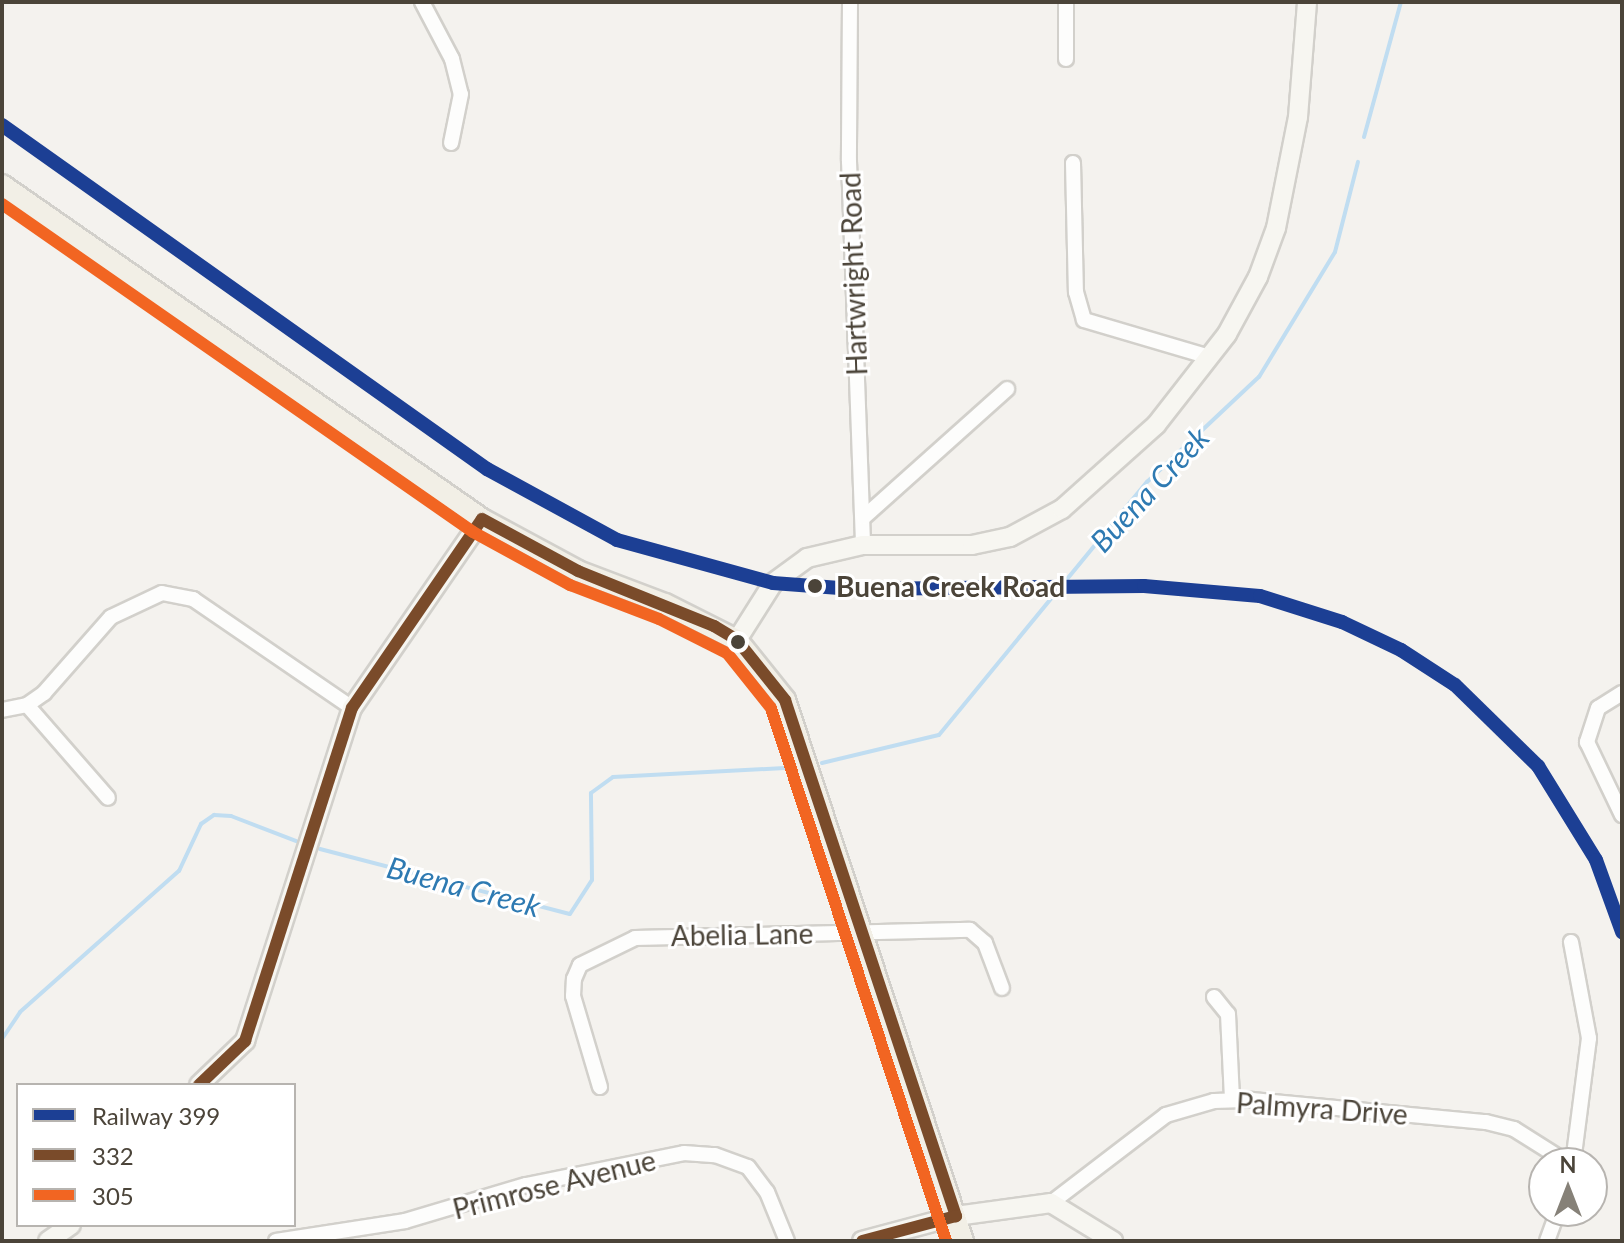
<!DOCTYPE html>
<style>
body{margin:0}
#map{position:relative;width:1624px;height:1243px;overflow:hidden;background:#f4f2ee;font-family:Lato,sans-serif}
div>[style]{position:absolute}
.stream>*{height:4px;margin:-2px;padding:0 2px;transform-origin:2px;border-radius:2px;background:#c0ddf1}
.roads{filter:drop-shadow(2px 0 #d2d0cb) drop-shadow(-2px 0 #d2d0cb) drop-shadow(0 2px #d2d0cb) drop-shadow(0 -2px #d2d0cb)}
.street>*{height:14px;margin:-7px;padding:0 7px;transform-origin:7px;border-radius:7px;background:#fdfdfc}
.secondary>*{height:18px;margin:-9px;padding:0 9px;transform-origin:9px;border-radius:9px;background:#f7f6f1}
.primary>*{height:20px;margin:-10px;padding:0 10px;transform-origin:10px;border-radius:10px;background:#f2efe6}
.bus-1>*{height:12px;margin:-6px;padding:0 6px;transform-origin:6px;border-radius:6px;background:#7a4b2a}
.bus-2>*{height:12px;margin:-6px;padding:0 6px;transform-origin:6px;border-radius:6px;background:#f26522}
.rail-1>*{height:14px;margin:-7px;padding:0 7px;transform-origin:7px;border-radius:7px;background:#1c3f94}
.dots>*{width:22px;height:22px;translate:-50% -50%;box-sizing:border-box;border:4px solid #fff;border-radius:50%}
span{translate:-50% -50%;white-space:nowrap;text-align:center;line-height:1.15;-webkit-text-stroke:6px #fff;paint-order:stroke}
.street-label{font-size:28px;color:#4b4439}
.stop-label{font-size:28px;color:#4b4439;font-weight:700}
.left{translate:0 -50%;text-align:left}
.water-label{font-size:30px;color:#2e7ab2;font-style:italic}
.frame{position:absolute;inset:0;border:4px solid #4b4439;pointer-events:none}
.legend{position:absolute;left:16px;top:1083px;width:280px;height:144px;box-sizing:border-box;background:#fff;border:2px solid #b7b4b0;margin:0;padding:10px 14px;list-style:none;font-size:24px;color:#4b4439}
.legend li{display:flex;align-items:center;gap:16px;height:40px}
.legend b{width:40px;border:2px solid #b7b4b0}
.north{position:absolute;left:1528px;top:1147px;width:80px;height:80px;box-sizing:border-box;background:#fff;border:2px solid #b7b4b0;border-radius:50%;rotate:0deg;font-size:22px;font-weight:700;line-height:32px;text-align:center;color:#4b4439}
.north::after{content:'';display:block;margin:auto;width:28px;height:36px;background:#868178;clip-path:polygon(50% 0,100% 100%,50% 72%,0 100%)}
</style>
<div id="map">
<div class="stream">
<i style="left:1364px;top:137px;width:140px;rotate:-74.7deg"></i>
<i style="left:822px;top:763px;width:120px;rotate:-13.5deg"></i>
<i style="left:939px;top:735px;width:328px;rotate:-50.6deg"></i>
<i style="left:1147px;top:482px;width:154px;rotate:-43.2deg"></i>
<i style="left:1259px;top:377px;width:146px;rotate:-58.7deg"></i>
<i style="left:1335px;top:252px;width:93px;rotate:-75.7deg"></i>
<i style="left:320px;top:849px;width:258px;rotate:14.6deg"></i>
<i style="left:570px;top:914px;width:40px;rotate:-57.1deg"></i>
<i style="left:592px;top:880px;width:87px;rotate:-90.7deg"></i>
<i style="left:591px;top:793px;width:27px;rotate:-36deg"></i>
<i style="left:613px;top:777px;width:172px;rotate:-3deg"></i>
<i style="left:2px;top:1039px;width:32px;rotate:-56deg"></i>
<i style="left:20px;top:1012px;width:213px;rotate:-41.6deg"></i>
<i style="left:179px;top:871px;width:52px;rotate:-64.9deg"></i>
<i style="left:201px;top:824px;width:16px;rotate:-35deg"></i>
<i style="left:214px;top:815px;width:17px;rotate:3deg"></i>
<i style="left:231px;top:816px;width:70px;rotate:21deg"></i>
</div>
<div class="roads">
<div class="street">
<i style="left:422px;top:2px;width:64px;rotate:62.2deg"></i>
<i style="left:452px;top:59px;width:36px;rotate:76deg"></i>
<i style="left:461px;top:94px;width:50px;rotate:101.5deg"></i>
<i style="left:850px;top:2px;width:159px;rotate:90.4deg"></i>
<i style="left:849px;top:161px;width:384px;rotate:87.9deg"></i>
<i style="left:1066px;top:2px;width:57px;rotate:90deg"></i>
<i style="left:1073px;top:163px;width:129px;rotate:88.7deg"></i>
<i style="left:1076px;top:292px;width:29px;rotate:74deg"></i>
<i style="left:1084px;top:320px;width:131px;rotate:16.4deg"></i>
<i style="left:864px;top:517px;width:192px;rotate:-41.8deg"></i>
<i style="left:1622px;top:693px;width:28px;rotate:148deg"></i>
<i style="left:1598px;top:708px;width:36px;rotate:108deg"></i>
<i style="left:1587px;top:742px;width:81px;rotate:64.4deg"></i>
<i style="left:27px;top:705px;width:123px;rotate:48.9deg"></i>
<i style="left:2px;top:710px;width:25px;rotate:-11deg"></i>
<i style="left:27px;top:705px;width:21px;rotate:-35deg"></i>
<i style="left:44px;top:693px;width:101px;rotate:-48.6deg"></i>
<i style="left:111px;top:617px;width:56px;rotate:-25.2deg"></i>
<i style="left:162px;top:593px;width:32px;rotate:11deg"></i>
<i style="left:193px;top:599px;width:193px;rotate:34.4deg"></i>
<i style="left:1571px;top:942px;width:98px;rotate:79.4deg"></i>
<i style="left:1589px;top:1038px;width:126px;rotate:97.3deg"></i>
<i style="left:1214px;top:997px;width:22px;rotate:51deg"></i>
<i style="left:1228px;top:1014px;width:86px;rotate:87.3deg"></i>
<i style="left:600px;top:1087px;width:95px;rotate:-106.5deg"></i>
<i style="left:573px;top:996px;width:17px;rotate:-87deg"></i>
<i style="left:574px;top:979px;width:15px;rotate:-67deg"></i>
<i style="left:580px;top:965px;width:61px;rotate:-26.1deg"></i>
<i style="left:635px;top:938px;width:335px;rotate:-1.4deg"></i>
<i style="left:970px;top:930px;width:20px;rotate:41deg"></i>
<i style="left:985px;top:943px;width:48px;rotate:69.3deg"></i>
<i style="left:1051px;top:1203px;width:145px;rotate:-37.4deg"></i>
<i style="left:1166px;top:1115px;width:50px;rotate:-16.3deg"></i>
<i style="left:1214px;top:1101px;width:38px;rotate:-2deg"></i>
<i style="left:1252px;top:1100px;width:235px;rotate:5.4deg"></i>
<i style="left:1486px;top:1122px;width:29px;rotate:14deg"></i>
<i style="left:1514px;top:1129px;width:64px;rotate:32.2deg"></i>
<i style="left:276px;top:1241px;width:131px;rotate:-8.8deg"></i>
<i style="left:405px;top:1221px;width:126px;rotate:-16.6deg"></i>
<i style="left:526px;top:1185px;width:161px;rotate:-11.4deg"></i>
<i style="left:684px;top:1153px;width:31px;rotate:4deg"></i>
<i style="left:715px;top:1155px;width:35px;rotate:20deg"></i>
<i style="left:748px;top:1167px;width:31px;rotate:53deg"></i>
<i style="left:767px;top:1192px;width:53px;rotate:67.8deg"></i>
<i style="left:1547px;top:1241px;width:32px;rotate:-70deg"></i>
</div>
<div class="secondary">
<i style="left:737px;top:640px;width:67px;rotate:-57.7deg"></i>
<i style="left:773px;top:583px;width:42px;rotate:-36.3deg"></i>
<i style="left:807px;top:558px;width:57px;rotate:-13.1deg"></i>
<i style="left:863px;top:545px;width:109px"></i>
<i style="left:972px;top:545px;width:39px;rotate:-12deg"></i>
<i style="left:1010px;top:537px;width:59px;rotate:-28.3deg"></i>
<i style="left:1062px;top:509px;width:126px;rotate:-41.8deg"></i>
<i style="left:1156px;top:425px;width:115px;rotate:-52deg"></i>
<i style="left:1227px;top:334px;width:65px;rotate:-61.5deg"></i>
<i style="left:1258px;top:277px;width:52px;rotate:-69.8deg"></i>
<i style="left:1276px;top:228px;width:113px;rotate:-78.8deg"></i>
<i style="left:1298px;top:117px;width:115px;rotate:-85.5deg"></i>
<i style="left:199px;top:1085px;width:64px;rotate:-43.7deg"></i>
<i style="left:245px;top:1041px;width:350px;rotate:-72.2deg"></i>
<i style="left:352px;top:708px;width:229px;rotate:-55.5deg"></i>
<i style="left:48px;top:1241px;width:28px;rotate:-35deg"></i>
<i style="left:862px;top:1241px;width:97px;rotate:-14.9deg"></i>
<i style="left:956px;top:1216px;width:96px;rotate:-7.8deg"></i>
<i style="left:1051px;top:1203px;width:73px;rotate:31.5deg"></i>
</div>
<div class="primary">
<i style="left:2px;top:185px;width:585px;rotate:34.83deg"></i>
<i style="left:482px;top:519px;width:109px;rotate:28.4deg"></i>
<i style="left:578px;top:571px;width:93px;rotate:20.8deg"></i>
<i style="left:665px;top:604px;width:80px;rotate:26.6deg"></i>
<i style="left:737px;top:640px;width:77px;rotate:51.3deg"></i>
<i style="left:785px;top:700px;width:570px;rotate:71.79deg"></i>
</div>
</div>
<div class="bus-1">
<i style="left:199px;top:1085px;width:64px;rotate:-43.7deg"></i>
<i style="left:245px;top:1041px;width:350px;rotate:-72.2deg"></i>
<i style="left:352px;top:708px;width:229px;rotate:-55.5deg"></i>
<i style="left:482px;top:519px;width:109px;rotate:28.4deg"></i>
<i style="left:578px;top:571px;width:147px;rotate:22deg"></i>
<i style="left:714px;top:626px;width:27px;rotate:31deg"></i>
<i style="left:737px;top:640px;width:77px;rotate:51.3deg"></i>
<i style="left:785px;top:700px;width:544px;rotate:71.67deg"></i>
<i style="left:956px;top:1216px;width:97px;rotate:165.1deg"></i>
</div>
<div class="bus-2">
<i style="left:2px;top:204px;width:574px;rotate:34.85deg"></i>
<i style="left:473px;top:532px;width:111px;rotate:28.7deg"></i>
<i style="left:570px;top:585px;width:95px;rotate:20.9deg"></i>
<i style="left:659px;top:619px;width:76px;rotate:26.6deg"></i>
<i style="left:727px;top:653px;width:70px;rotate:51.3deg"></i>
<i style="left:771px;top:708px;width:561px;rotate:71.82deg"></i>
</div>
<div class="rail-1">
<i style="left:2px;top:125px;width:595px;rotate:35.35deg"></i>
<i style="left:487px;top:469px;width:148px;rotate:28.6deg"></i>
<i style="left:617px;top:540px;width:162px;rotate:15.4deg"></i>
<i style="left:773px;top:583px;width:80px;rotate:4.3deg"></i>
<i style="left:853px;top:589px;width:291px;rotate:-0.6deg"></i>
<i style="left:1144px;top:586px;width:116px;rotate:4.9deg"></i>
<i style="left:1260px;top:596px;width:86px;rotate:17.6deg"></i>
<i style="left:1342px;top:622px;width:65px;rotate:25.4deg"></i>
<i style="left:1401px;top:650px;width:64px;rotate:32.9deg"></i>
<i style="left:1455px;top:685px;width:116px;rotate:44.3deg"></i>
<i style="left:1538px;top:766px;width:110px;rotate:58.3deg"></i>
<i style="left:1596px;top:860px;width:77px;rotate:70.1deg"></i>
</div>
<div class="dots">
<i style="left:815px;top:586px;background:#4b4439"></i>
<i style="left:738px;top:642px;background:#4b4439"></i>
</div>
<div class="street-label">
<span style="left:853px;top:274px;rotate:-92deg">Hartwright Road</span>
<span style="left:742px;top:934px;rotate:-1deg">Abelia Lane</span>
<span style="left:1322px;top:1108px;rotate:4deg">Palmyra Drive</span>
<span style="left:554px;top:1184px;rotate:-14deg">Primrose Avenue</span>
</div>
<div class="stop-label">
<span class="left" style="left:836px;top:586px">Buena Creek Road</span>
</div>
<div class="water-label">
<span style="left:1149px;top:489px;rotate:-47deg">Buena Creek</span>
<span style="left:464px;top:886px;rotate:15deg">Buena Creek</span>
</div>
<div class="frame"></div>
<ul class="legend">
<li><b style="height:10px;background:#1c3f94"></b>Railway 399</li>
<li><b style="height:10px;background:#7a4b2a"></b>332</li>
<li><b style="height:10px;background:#f26522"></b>305</li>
</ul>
<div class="north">N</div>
</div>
